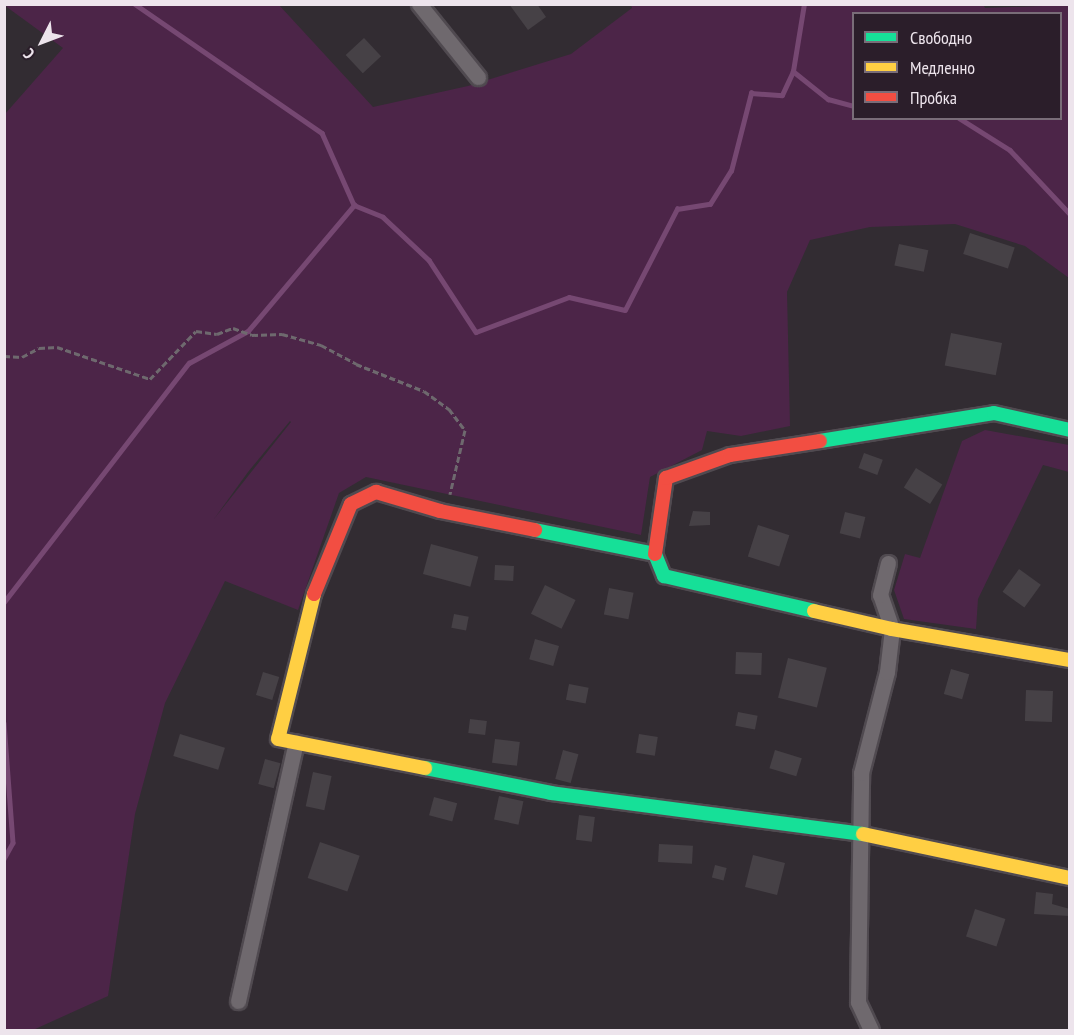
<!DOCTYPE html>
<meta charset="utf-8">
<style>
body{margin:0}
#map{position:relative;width:1074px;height:1035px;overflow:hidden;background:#322c32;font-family:"PT Sans Narrow",sans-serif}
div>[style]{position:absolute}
.green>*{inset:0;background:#4c2548}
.stream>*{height:4.5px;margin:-2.25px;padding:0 2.25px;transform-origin:2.25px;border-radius:2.25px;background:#764872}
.building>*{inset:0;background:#464146;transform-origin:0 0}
.path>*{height:3px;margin-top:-1.5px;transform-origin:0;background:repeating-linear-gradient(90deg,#6e696e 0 6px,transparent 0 9px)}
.roads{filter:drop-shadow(2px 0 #504a50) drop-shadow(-2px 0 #504a50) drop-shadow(0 2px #504a50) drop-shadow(0 -2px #504a50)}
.street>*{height:15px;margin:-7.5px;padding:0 7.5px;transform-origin:7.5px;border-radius:7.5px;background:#6f696e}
.fast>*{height:14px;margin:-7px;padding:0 7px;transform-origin:7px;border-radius:7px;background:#16e098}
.slow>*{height:14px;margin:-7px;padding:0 7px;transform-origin:7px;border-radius:7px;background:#ffcf43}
.jam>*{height:14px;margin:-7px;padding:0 7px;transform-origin:7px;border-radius:7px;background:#f24e42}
span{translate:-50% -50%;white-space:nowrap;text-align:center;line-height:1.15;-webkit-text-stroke:4.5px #2b1e2a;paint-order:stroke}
.frame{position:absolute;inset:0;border:6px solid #ede4ec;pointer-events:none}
.legend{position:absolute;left:852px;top:12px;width:210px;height:108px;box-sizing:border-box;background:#2b1e2a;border:2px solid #796d78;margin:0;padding:8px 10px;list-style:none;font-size:18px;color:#ede4ec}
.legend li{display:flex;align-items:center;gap:12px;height:30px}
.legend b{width:30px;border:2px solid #796d78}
.north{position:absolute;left:12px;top:12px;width:60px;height:60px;-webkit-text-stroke:4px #2b1e2a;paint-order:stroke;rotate:228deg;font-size:16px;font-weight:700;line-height:24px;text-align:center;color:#ede4ec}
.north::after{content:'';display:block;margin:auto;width:21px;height:27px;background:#ede4ec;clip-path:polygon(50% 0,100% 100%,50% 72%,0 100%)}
</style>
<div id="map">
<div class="green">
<i style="clip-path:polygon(evenodd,983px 4px,985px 8px,1069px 5px,1069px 278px,1025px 246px,955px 224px,870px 227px,810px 240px,787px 292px,790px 426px,741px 436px,707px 431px,702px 450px,650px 477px,641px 535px,366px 477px,339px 493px,298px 610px,225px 581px,165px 703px,135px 814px,108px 996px,33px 1030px,5px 1030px,5px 114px,63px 48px,4px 5px,279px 5px,373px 107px,468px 86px,571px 54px,632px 8px,631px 5px,983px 4px,854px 14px,1060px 14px,1060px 118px,854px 118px,854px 14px,983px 4px,290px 421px,291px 422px,214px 519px,248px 472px,290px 421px)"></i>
<i style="clip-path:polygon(985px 430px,1069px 445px,1069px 472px,1043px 465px,978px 599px,976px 629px,904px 619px,894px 590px,905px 554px,920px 558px,962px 441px)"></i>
</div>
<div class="stream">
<i style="left:135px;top:4px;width:227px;rotate:34.6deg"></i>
<i style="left:322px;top:133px;width:79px;rotate:66deg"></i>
<i style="left:793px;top:71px;width:45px;rotate:38.7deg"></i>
<i style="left:828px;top:99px;width:27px;rotate:15deg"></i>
<i style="left:959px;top:118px;width:60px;rotate:32.1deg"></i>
<i style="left:1010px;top:150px;width:88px;rotate:46.8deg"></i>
<i style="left:4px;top:602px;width:302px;rotate:-52.3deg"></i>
<i style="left:189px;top:363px;width:67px;rotate:-28.5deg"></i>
<i style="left:248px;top:331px;width:165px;rotate:-49.9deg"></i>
<i style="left:354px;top:205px;width:31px;rotate:22deg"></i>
<i style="left:383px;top:217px;width:63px;rotate:43.1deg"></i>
<i style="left:429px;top:260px;width:86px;rotate:56.9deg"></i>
<i style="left:476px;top:332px;width:99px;rotate:-20.6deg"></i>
<i style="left:569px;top:297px;width:57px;rotate:13.1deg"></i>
<i style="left:625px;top:310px;width:114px;rotate:-62.8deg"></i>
<i style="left:677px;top:209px;width:33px;rotate:-9deg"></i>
<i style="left:710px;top:204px;width:39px;rotate:-58deg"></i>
<i style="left:731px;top:171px;width:81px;rotate:-75.6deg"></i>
<i style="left:751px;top:93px;width:31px;rotate:4deg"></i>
<i style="left:782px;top:95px;width:26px;rotate:-65deg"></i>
<i style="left:793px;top:71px;width:68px;rotate:-80.7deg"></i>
<i style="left:4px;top:723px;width:120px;rotate:85.7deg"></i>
<i style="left:13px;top:843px;width:18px;rotate:119deg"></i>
</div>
<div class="building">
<i style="clip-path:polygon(509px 4px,537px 4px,546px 17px,528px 30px)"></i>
<i style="left:364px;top:38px;width:25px;height:25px;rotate:47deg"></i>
<i style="left:970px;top:233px;width:47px;height:22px;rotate:18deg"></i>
<i style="left:899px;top:244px;width:30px;height:22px;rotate:12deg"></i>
<i style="left:951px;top:333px;width:52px;height:33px;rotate:11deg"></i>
<i style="left:864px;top:453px;width:20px;height:16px;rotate:20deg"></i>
<i style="left:916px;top:468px;width:31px;height:23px;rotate:32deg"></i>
<i style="clip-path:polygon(693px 511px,710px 512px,710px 525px,689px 526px)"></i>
<i style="left:845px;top:512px;width:21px;height:22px;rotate:14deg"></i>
<i style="left:758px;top:525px;width:33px;height:33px;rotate:18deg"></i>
<i style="left:431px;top:544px;width:49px;height:31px;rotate:15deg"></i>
<i style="left:495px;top:565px;width:19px;height:15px;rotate:3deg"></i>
<i style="left:1019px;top:569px;width:27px;height:28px;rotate:36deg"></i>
<i style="left:545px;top:585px;width:34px;height:32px;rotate:26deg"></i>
<i style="left:609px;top:588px;width:25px;height:27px;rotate:11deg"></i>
<i style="left:454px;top:614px;width:15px;height:14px;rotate:11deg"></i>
<i style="left:535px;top:639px;width:25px;height:21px;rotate:16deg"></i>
<i style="left:736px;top:652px;width:26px;height:22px;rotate:2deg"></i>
<i style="left:788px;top:658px;width:40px;height:41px;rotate:14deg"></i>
<i style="left:951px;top:669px;width:19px;height:26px;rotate:16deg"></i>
<i style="left:263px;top:672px;width:17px;height:24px;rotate:17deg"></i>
<i style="left:569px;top:684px;width:20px;height:16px;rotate:11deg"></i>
<i style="left:1026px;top:690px;width:27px;height:31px;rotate:2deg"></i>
<i style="left:738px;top:712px;width:20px;height:14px;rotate:11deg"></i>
<i style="left:470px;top:719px;width:17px;height:14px;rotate:7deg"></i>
<i style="left:180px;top:734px;width:47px;height:23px;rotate:17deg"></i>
<i style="left:639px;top:734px;width:19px;height:19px;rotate:9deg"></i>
<i style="left:495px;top:739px;width:25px;height:24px;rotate:7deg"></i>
<i style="left:563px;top:750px;width:16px;height:30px;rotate:15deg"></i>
<i style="left:775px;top:750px;width:28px;height:19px;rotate:17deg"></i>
<i style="left:265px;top:759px;width:16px;height:26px;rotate:15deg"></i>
<i style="left:313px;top:772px;width:19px;height:35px;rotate:12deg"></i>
<i style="left:499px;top:796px;width:25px;height:24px;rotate:12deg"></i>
<i style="left:434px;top:797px;width:24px;height:19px;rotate:15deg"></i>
<i style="left:579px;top:815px;width:16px;height:25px;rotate:7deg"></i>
<i style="left:320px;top:842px;width:42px;height:38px;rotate:19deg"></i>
<i style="left:659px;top:844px;width:34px;height:18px;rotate:3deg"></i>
<i style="left:753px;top:855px;width:33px;height:33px;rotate:14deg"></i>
<i style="left:715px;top:865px;width:12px;height:13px;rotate:14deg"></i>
<i style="clip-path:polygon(1036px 892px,1053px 894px,1052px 904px,1070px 909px,1070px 916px,1034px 914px)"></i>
<i style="left:975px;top:909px;width:32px;height:29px;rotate:18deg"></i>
</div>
<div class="path">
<i style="left:4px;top:356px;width:18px;rotate:3deg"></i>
<i style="left:22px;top:357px;width:19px;rotate:-28deg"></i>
<i style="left:39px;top:348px;width:18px;rotate:-3deg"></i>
<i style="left:57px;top:347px;width:98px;rotate:19deg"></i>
<i style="left:150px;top:379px;width:66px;rotate:-46.2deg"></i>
<i style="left:196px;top:331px;width:21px;rotate:8deg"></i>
<i style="left:217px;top:334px;width:17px;rotate:-21deg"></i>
<i style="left:233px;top:328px;width:20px;rotate:20deg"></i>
<i style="left:252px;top:335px;width:30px;rotate:-2deg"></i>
<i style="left:282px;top:334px;width:41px;rotate:15.8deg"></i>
<i style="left:321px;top:345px;width:40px;rotate:28deg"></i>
<i style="left:356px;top:364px;width:73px;rotate:21.7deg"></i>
<i style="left:424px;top:391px;width:31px;rotate:36deg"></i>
<i style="left:449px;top:409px;width:26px;rotate:53deg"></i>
<i style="left:465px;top:430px;width:66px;rotate:103.2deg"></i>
</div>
<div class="roads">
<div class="street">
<i style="left:419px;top:4px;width:94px;rotate:51.1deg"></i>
<i style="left:238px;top:1001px;width:265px;rotate:-77.4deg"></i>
<i style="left:871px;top:1030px;width:31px;rotate:-115deg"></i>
<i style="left:858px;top:1002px;width:229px;rotate:-89.2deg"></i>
<i style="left:861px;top:773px;width:104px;rotate:-75.6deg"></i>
<i style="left:887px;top:672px;width:43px;rotate:-83.4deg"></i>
<i style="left:892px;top:629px;width:36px;rotate:-109deg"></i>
<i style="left:880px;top:595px;width:33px;rotate:-76deg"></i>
</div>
<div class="fast">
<i style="left:820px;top:441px;width:176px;rotate:-9.1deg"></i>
<i style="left:994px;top:413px;width:78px;rotate:12.6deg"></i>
<i style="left:535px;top:530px;width:122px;rotate:11.3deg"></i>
<i style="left:655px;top:554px;width:24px;rotate:68deg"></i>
<i style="left:664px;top:576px;width:154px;rotate:13.1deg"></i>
<i style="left:425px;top:768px;width:128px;rotate:11.2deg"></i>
<i style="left:551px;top:793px;width:315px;rotate:7.5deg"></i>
</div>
<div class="slow">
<i style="left:314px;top:594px;width:149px;rotate:103.9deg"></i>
<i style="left:278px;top:739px;width:150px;rotate:11.2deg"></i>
<i style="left:814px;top:611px;width:80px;rotate:13deg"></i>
<i style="left:892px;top:629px;width:181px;rotate:9.9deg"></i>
<i style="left:863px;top:834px;width:212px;rotate:12deg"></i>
</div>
<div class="jam">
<i style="left:655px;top:554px;width:77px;rotate:-81.8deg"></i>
<i style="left:666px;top:478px;width:68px;rotate:-19.8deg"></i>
<i style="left:730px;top:455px;width:91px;rotate:-8.8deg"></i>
<i style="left:314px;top:594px;width:97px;rotate:-67.7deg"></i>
<i style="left:351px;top:504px;width:28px;rotate:-26deg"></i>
<i style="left:376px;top:492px;width:67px;rotate:16.5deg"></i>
<i style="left:440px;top:511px;width:97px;rotate:11.3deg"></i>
</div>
</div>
<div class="frame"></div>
<ul class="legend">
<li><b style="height:8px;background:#16e098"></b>Свободно</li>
<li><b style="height:8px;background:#ffcf43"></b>Медленно</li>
<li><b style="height:8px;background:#f24e42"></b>Пробка</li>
</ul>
<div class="north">С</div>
</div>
